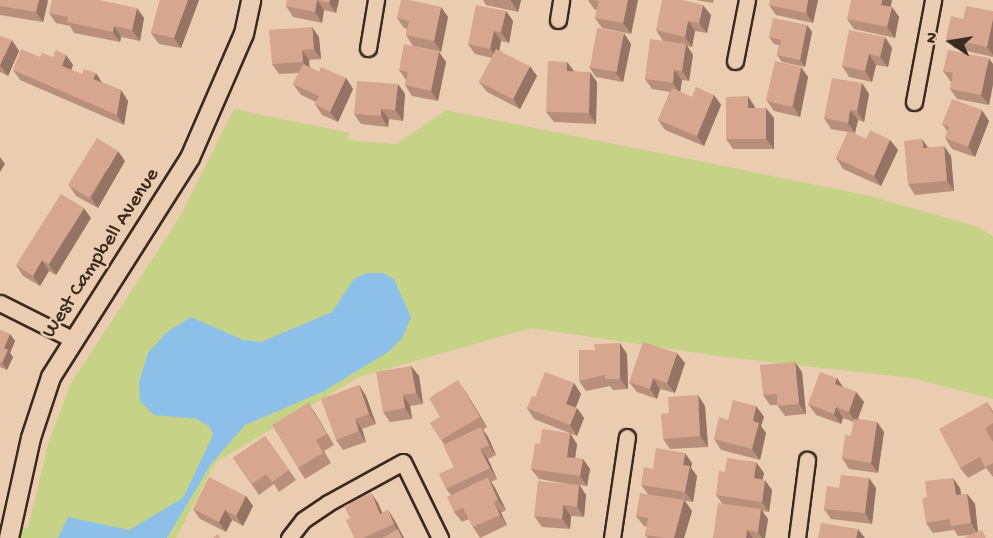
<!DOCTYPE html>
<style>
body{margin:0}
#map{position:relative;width:993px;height:538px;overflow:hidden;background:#eacdb1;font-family:"Gochi Hand",sans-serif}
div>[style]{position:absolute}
.green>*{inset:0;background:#c6d386}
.water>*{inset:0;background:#8cc0e9}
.roads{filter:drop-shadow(2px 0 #3b2a1e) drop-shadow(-2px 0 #3b2a1e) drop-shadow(0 2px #3b2a1e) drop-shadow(0 -2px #3b2a1e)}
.minor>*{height:15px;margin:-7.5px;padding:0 7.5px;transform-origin:7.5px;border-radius:7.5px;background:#eacdb1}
.tertiary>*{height:18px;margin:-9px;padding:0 9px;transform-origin:9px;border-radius:9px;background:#eacdb1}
.wall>*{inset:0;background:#b88f7b}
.shaded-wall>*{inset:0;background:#967464}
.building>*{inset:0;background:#d6a68f;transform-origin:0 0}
span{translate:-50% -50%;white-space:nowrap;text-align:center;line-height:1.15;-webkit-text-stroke:5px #eacdb1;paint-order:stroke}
.street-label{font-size:21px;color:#3b2a1e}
.north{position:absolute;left:921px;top:12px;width:60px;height:60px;-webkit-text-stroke:4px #eacdb1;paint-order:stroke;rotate:282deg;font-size:16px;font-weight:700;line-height:24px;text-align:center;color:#3b2a1e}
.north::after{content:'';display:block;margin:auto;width:21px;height:27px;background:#3b2a1e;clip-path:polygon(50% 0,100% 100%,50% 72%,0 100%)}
</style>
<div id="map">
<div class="green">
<i style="clip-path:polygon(234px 109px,350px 133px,348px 140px,396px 144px,446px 110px,866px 195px,979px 227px,993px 237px,993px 399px,911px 378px,725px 357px,531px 328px,359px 377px,216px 462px,176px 538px,0 538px,0 522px,28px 528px,48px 444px,70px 385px,182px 213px)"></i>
</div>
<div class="water">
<i style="clip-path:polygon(366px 273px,383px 273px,394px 279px,411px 317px,402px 338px,388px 352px,324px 391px,245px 425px,211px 464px,167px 538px,58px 538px,68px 517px,129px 530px,183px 498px,213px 435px,210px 427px,197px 419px,154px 415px,140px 401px,139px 382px,148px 353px,166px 333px,191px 317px,243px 340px,261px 342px,332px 312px,354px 279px)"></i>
</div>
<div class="roads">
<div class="minor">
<i style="left:558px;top:20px;width:20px;rotate:-81deg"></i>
<i style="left:368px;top:48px;width:49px;rotate:-80.5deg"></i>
<i style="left:735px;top:61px;width:62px;rotate:-78.9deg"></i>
<i style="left:914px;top:102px;width:104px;rotate:-79.4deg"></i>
<i style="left:0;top:303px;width:80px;rotate:26.6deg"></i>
<i style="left:289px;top:538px;width:23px;rotate:-52deg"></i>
<i style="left:303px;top:520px;width:30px;rotate:-34deg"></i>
<i style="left:328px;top:503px;width:85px;rotate:-28.7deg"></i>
<i style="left:403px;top:462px;width:85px;rotate:64deg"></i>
<i style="left:612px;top:538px;width:102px;rotate:-81.6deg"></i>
<i style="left:797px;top:538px;width:79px;rotate:-82.7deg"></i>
</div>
<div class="tertiary">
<i style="left:9px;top:538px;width:102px;rotate:-77.6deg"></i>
<i style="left:31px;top:438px;width:64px;rotate:-71.8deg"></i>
<i style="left:51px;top:377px;width:259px;rotate:-57.6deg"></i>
<i style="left:190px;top:158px;width:135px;rotate:-66.5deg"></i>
<i style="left:244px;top:34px;width:35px;rotate:-78deg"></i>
</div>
</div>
<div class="wall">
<i style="clip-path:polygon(0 0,47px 0,48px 1px,43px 22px,0 15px)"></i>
<i style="clip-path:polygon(160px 0,199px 0,181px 48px,159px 44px,151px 33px)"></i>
<i style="clip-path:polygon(287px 0,339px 0,336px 13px,324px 10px,322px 23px,293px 17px,286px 6px)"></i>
<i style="clip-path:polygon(483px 0,521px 0,518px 12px,486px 5px)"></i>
<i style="clip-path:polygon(588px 0,638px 0,631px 34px,602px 28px,595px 18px,597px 10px,594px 9px)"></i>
<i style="clip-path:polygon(696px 0,714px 0,713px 3px)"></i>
<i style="clip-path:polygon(818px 0,813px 23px,776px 15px,769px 5px)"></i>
<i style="clip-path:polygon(892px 0,890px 7px,892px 7px,899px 17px,895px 38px,854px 29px,847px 19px)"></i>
<i style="clip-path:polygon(506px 11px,513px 21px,509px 43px,501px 41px,499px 50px,537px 76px,520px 109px,487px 92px,479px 82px,492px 58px,475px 54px,468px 44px)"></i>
<i style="clip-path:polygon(993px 11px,993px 57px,954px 48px,946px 38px,963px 19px)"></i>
<i style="clip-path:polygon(49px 13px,144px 18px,140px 41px,121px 37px,120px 42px,74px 33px,70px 26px,56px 23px)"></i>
<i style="clip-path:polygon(711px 15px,707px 33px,695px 31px,692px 47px,687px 46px,693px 55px,689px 81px,682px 80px,680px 92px,692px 97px,714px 95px,721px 105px,704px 146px,665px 130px,658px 120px,670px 92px,652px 89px,645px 79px,663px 41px,656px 30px)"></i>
<i style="clip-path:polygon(448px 17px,441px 52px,413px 46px,406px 35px,407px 29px,404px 28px,397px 18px)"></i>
<i style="clip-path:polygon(807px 25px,812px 32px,805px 67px,782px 62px,777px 55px,779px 45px,774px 44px,769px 37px)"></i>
<i style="clip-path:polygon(0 36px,19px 51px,8px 76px,0 72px)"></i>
<i style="clip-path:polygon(319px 37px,321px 59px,309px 60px,309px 67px,319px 72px,346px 78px,353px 89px,338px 122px,322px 115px,315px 104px,316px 102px,301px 95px,293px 84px,299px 73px,279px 74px,272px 64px)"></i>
<i style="clip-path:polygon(885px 37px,892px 48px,888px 67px,876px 65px,872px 82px,849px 77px,842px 66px)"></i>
<i style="clip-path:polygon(631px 44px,623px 82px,596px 77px,589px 67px)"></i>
<i style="clip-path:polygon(439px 52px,446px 62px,438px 101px,412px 96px,405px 85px,406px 80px,399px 70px)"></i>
<i style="clip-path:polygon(66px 55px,73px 65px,71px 70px,121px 90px,128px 101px,124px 125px,20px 80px,13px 70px,53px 57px)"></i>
<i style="clip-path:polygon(567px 62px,574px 71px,597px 82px,596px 124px,554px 122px,546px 112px)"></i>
<i style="clip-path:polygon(993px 64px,993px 84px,989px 105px,957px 99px,950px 89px,951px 82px,943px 71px)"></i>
<i style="clip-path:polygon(801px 67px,808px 77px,800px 117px,774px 111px,767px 101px)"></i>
<i style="clip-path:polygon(862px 83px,869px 94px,864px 122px,858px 120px,855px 133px,852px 133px,866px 139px,890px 140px,898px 150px,881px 186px,843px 169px,836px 158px,848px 132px,831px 129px,824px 118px)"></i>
<i style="clip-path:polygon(398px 84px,405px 94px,403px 121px,389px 119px,388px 127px,361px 124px,354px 114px)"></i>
<i style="clip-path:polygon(755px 107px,755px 108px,774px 118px,774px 149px,733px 149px,726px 139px)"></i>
<i style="clip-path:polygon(989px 121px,975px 157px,952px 149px,945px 138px,948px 132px,942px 124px)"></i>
<i style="clip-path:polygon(928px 147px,951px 156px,954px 191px,915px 195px,908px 184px)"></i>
<i style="clip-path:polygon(125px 161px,98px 208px,76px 196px,69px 185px)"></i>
<i style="clip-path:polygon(91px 218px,56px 275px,49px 271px,40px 286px,23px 276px,16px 265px)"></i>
<i style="clip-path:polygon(0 330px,10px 334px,15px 341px,10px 353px,13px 357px,7px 370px,0 367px)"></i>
<i style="clip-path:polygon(627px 354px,628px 389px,613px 390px,610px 386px,586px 391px,579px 381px)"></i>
<i style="clip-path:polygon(685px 363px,675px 393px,660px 389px,657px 399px,637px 392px,629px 382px)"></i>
<i style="clip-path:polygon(411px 366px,419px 376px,423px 404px,410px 406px,412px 419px,390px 422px,383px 412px)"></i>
<i style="clip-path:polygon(802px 372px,806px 414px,785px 416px,777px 405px,770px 405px,763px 395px)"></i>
<i style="clip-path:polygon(837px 378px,843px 387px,856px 392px,864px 402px,858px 419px,877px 422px,884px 432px,878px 473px,849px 469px,842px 458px,851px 436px,854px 422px,843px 418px,841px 424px,816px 415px,808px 404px)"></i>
<i style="clip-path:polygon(574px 383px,581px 394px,576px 407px,584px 418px,577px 436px,534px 419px,527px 408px,535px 397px)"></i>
<i style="clip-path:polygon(359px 385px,366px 396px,376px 424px,362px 429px,366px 442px,343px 450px,336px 440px)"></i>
<i style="clip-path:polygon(465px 391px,487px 427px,483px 430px,488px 437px,496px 455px,488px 459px,497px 479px,491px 482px,495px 488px,506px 510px,501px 513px,507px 525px,480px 538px,473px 527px,469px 519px,462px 522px,454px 512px,451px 495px,446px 489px,454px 467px,444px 444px,430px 423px,440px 417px)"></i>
<i style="clip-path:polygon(987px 402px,993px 411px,993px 477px,986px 468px,968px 478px,960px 468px)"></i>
<i style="clip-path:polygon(308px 403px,334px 445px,324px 451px,331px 463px,305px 479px,298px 468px)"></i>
<i style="clip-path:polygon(705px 406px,708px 447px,670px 449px,663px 439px,669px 413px)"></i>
<i style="clip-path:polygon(756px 406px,764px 417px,761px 426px,766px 433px,760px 460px,721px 450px,714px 439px,728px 420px)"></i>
<i style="clip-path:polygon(265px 436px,296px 480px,279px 492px,274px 484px,259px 495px,233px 458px)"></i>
<i style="clip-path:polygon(540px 444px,577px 444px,575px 458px,583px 459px,590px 469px,587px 486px,580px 485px,586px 495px,584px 517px,571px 516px,570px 529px,542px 527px,534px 516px,568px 484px,539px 479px,531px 469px)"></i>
<i style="clip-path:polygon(692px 463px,691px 468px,697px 476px,693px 502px,685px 501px,692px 511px,684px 538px,648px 538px,645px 535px,647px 527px,644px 526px,636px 516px,648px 494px,641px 485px,653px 469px)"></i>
<i style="clip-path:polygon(725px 472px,764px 473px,762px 479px,772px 490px,769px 512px,762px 511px,768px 519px,765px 538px,713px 538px,722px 503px,716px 495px)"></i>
<i style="clip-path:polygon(869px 478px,876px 488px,872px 524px,831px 519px,824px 509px,839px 488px)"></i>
<i style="clip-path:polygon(960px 488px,961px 495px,967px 494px,975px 504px,978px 532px,971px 535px,958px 536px,954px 530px,933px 533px,926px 523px,927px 497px)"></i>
<i style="clip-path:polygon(246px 496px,253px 506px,243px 526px,232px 520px,226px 532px,200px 519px,193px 509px)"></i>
<i style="clip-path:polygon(378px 503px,382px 513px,388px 510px,395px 521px,404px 538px,354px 538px)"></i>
</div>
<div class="shaded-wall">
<i style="clip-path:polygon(39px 0,47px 0,48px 1px,43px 22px,36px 12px)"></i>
<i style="clip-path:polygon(188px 0,199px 0,181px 48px,174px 38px)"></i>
<i style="clip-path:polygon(317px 0,324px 10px,322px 23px,315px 12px)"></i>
<i style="clip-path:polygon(330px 0,339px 0,336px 13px,329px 3px)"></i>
<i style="clip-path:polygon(511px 0,521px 0,518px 12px,511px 1px)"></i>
<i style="clip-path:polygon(628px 0,638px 0,631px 34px,623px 23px)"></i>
<i style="clip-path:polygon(808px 0,818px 0,813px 23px,806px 13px)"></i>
<i style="clip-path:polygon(882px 0,892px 0,889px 15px,881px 5px)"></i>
<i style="clip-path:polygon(703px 5px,711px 15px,707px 33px,699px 23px)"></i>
<i style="clip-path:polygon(441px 7px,448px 17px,441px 52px,434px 41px)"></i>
<i style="clip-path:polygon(892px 7px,899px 17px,895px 38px,887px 27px)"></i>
<i style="clip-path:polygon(137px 8px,144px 18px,140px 41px,132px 30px)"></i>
<i style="clip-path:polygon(506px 11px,513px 21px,509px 43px,501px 32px)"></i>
<i style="clip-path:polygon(993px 19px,993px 55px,987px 47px)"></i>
<i style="clip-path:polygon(688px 21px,695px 31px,692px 47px,685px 37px)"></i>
<i style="clip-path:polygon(807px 25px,812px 32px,805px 67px,800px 60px)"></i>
<i style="clip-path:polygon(114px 26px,121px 37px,120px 42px,113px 32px)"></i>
<i style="clip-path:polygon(312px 27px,319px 37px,321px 59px,314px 49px)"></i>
<i style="clip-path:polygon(494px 31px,501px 41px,498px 59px,490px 49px)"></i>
<i style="clip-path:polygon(624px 33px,631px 44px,623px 82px,615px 72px)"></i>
<i style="clip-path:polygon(885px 37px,892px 48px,888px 67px,880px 57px)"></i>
<i style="clip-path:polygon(12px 40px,19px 51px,8px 76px,0 65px)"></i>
<i style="clip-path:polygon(686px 44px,693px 55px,689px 81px,682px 71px)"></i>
<i style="clip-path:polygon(302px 50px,309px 60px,310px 72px,303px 62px)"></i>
<i style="clip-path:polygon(439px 52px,446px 62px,438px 101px,431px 91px)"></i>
<i style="clip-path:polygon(869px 54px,876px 65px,872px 82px,865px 71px)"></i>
<i style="clip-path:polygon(66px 55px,73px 65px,69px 76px,62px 66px)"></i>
<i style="clip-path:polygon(989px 58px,993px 64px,993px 84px,989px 105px,981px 95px)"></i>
<i style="clip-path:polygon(567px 62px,575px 73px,567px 71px)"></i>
<i style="clip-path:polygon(530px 66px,537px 76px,520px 109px,513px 99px)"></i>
<i style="clip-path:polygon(801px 67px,808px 77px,800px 117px,793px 106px)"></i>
<i style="clip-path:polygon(674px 70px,682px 80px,680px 93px,673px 83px)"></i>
<i style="clip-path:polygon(590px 72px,597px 82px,596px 124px,589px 113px)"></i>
<i style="clip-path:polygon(96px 73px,103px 84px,93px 79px)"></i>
<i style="clip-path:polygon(346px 78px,353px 89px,338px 122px,330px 112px)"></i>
<i style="clip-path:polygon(862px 83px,869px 94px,864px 122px,857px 111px)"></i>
<i style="clip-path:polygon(398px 84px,405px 94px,403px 121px,395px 110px)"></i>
<i style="clip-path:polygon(121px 90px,128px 101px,124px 125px,117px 115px)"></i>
<i style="clip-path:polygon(714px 95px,721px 105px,704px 146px,697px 136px)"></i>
<i style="clip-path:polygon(748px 96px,755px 107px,756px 118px,748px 108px)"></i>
<i style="clip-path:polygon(766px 108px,774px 118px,774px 149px,766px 139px)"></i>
<i style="clip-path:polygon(381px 109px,389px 119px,388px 127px,381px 116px)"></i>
<i style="clip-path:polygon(850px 110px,858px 120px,855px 133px,848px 123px)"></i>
<i style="clip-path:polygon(982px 110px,989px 121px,975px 157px,968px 147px)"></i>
<i style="clip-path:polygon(922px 139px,929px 149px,923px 148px)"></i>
<i style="clip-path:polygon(890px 140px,898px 150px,881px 186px,874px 176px)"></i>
<i style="clip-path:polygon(944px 146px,951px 156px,954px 191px,947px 181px)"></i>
<i style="clip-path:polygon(118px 151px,125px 161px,98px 208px,91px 198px)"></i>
<i style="clip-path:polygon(0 157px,5px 164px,0 172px)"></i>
<i style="clip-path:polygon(84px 208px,91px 218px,56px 275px,49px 264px)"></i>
<i style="clip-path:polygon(42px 260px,49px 271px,40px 286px,33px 276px)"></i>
<i style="clip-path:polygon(10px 334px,15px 341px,10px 353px,13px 357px,7px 370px,2px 363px,4px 348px)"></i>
<i style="clip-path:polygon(620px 343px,627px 354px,628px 389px,620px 379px)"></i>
<i style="clip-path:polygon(677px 353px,685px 363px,675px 393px,667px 383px)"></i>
<i style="clip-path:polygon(795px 362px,802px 372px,806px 414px,799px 404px)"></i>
<i style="clip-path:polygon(411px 366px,419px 376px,423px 404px,416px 393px)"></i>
<i style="clip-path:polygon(653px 378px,660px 389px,657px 399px,650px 389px)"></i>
<i style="clip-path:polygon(837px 378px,844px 389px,835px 384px)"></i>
<i style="clip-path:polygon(458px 380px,465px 391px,487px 427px,480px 417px)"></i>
<i style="clip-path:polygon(574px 383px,581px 394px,573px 414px,566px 404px)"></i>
<i style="clip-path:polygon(359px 385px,366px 396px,376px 424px,369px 414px)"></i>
<i style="clip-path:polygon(856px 392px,864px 402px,856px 423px,849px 412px)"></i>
<i style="clip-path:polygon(403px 395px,410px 406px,412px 419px,405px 408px)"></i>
<i style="clip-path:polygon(698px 395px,705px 406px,708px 447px,700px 436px)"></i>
<i style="clip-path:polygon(308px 403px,315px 413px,334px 445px,327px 434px)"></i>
<i style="clip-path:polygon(756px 406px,764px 417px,761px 426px,766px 433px,760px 460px,752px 449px,753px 421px)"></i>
<i style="clip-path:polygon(836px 407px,843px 418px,841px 424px,834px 414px)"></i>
<i style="clip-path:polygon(577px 408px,584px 418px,577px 436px,570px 425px)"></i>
<i style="clip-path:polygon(355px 419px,362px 429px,366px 442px,359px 431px)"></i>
<i style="clip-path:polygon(877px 422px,884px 432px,878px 473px,871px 463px)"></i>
<i style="clip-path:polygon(481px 427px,488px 437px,496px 455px,489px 445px)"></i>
<i style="clip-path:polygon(570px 433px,577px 444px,574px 467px,567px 457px)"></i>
<i style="clip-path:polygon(480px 449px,488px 459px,497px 479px,490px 468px)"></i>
<i style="clip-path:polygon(685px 453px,692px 463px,691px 468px,697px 476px,693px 502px,685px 492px,683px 465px)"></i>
<i style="clip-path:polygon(583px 459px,590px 469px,587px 486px,580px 476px)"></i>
<i style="clip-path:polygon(756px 462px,764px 473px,761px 488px,754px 478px)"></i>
<i style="clip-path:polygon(488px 477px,495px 488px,506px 510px,498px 500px)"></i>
<i style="clip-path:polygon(869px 478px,876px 488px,872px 524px,865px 513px)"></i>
<i style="clip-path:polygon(953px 478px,960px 488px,963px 506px,956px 495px)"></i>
<i style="clip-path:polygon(765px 480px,772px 490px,769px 512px,762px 502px)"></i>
<i style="clip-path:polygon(579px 485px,586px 495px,584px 517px,577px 507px)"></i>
<i style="clip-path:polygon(371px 493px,378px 503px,387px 524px,380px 514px)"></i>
<i style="clip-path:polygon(967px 494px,975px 504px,978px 534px,971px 523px)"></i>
<i style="clip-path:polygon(246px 496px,253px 506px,243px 526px,236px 516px)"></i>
<i style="clip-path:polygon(684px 500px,692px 511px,684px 538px,674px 538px)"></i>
<i style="clip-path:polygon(494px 502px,501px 513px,507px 525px,500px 515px)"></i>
<i style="clip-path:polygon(563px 505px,571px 516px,570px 529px,562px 519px)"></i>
<i style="clip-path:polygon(761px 509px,768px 519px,765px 538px,762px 538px,758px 532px)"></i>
<i style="clip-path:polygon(225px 510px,232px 520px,226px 532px,219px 522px)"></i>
<i style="clip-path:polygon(388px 510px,395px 521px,404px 538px,402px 538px,394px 524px)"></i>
<i style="clip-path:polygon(858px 529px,865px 538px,856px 538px)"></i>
<i style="clip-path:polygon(747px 530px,753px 538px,746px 538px)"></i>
</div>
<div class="building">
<i style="clip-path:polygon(0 0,39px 0,36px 12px,0 6px)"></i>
<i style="clip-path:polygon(52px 0,99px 0,137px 8px,132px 30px,114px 26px,113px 32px,67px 22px,68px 17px,49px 13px)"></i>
<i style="clip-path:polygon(160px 0,188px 0,174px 38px,151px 33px)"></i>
<i style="clip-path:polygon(287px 0,330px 0,329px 3px,317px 0,315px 12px,286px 6px)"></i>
<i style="clip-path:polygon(401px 0,409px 0,441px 7px,434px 41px,406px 35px,409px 21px,397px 18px)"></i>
<i style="clip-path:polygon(593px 0,628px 0,623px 23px,595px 18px,599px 1px)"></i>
<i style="clip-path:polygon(662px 0,682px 0,703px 5px,699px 23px,688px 21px,685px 37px,656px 30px)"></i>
<i style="clip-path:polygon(770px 0,808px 0,806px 13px,769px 5px)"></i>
<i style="clip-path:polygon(851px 0,882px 0,881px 5px,892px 7px,887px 27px,847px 19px)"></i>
<i style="clip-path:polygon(476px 5px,506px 11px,501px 32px,494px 31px,490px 49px,468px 44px)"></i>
<i style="clip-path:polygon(966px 6px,993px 11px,993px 19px,987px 47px,946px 38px,951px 16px,963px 19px)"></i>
<i style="clip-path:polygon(773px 18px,807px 25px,800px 60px,777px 55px,781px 40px,769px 37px)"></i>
<i style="clip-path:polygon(312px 27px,314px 49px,302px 50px,303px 62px,272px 64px,269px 30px)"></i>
<i style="left:597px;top:28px;width:27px;height:40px;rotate:10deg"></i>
<i style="clip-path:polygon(849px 30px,885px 37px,880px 57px,869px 54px,865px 71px,842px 66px)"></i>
<i style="clip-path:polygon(0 36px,12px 40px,0 65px)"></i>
<i style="clip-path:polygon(650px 39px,686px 44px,682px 71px,674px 70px,673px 83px,645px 79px)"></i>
<i style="clip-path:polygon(404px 44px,439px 52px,431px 91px,405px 85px,408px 72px,399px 70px)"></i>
<i style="clip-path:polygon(21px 49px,40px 57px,42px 53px,53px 57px,56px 50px,66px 55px,62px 66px,82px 74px,84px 69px,96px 73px,93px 79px,121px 90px,117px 115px,13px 70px)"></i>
<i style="left:496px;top:49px;width:38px;height:37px;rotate:27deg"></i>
<i style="clip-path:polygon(948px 50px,989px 58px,981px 95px,950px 89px,953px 73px,943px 71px)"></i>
<i style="clip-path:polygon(548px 61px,567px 62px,567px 71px,590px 72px,589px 113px,546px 112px)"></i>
<i style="left:775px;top:61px;width:27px;height:41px;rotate:13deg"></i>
<i style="clip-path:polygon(303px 64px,319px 72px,321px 67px,346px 78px,330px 112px,315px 104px,319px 96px,293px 84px)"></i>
<i style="clip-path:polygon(832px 78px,862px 83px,857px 111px,850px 110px,848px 123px,824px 118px)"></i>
<i style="clip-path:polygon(357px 81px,398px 84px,395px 110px,381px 109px,381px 116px,354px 114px)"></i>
<i style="clip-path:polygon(696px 87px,714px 95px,697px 136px,658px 120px,672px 88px,692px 97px)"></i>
<i style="clip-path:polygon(748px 96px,748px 108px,766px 108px,766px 139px,726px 139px,726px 97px)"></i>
<i style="clip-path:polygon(952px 99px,982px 110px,968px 147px,945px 138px,949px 127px,942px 124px)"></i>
<i style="clip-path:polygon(870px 130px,890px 140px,874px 176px,836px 158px,849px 131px,866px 139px)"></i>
<i style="left:97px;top:138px;width:25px;height:55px;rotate:32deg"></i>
<i style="clip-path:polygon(922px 139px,923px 148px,944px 146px,947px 181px,908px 184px,904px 141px)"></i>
<i style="clip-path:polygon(61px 194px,84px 208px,49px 264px,42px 260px,33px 276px,16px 265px)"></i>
<i style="clip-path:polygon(0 330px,10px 334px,4px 348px,8px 350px,2px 363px,0 362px)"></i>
<i style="clip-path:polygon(643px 342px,677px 353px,667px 383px,653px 378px,650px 389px,629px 382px)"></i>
<i style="clip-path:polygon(620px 343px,620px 379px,605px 379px,605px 375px,579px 381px,579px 350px,595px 350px,594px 344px)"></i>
<i style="clip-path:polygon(795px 362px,799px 404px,777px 406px,777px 394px,763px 395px,760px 365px)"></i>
<i style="clip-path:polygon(411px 366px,416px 393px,403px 395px,405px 408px,383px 412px,376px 372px)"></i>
<i style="clip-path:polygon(545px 372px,574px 383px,566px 404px,577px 408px,570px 425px,527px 408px,532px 396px,535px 397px)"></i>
<i style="clip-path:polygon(820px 372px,837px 378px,835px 384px,856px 392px,849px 412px,836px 407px,834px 414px,808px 404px)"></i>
<i style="clip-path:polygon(458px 380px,480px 417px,441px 440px,430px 423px,440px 417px,429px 398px)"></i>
<i style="clip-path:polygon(359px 385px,369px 414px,355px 419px,359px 431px,336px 440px,321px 399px)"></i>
<i style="clip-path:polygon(698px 395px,700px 436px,663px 439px,661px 414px,669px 413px,668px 397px)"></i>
<i style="clip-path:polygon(733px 400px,756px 406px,753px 421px,759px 423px,752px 449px,714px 439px,719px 417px,728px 420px)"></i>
<i style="clip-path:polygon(987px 402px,993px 414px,993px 423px,985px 428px,993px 442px,993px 463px,985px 467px,980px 457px,960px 468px,939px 429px)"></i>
<i style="clip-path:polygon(308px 403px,327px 434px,316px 440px,323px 453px,298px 468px,272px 425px)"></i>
<i style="clip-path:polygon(854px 419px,877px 422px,871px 463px,842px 458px,845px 435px,851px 436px)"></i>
<i style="clip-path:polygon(481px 427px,489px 445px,480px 449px,490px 468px,446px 489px,439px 474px,454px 467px,443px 445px)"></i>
<i style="clip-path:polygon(542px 429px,570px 433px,567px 457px,583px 459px,580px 476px,531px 469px,535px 443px,540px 444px)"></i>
<i style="clip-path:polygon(265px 436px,289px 470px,272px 482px,266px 474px,252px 484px,233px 458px)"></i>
<i style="clip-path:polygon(656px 448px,685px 453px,683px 465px,690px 466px,685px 492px,641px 485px,644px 467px,653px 469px)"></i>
<i style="clip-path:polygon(727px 458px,756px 462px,754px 478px,765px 480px,762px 502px,716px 495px,719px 471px,725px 472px)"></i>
<i style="clip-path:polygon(841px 475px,869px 478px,865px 513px,824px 509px,827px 486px,839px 488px)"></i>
<i style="clip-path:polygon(209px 477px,246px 496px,236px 516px,225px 510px,219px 522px,193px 509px)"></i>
<i style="clip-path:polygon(488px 477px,498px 500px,494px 502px,500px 515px,473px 527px,463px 508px,454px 512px,447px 497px)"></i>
<i style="clip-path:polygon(953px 478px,956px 495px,967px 494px,971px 523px,951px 526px,950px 519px,926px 523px,922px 498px,927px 497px,925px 481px)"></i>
<i style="clip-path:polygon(538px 481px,579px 485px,577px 507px,563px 505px,562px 519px,534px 516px)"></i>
<i style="clip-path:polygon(371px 493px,380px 514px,388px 510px,394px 524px,363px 538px,354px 538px,346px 520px,350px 518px,344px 506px)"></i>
<i style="clip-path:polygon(640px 493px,684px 500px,674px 538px,665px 538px,645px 535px,648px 518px,636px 516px)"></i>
<i style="clip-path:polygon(718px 503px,761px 509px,758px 532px,747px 530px,746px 538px,713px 538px)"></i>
<i style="clip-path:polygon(821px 523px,858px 529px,856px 538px,818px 538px)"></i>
<i style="clip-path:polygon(398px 529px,402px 538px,382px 538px)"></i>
<i style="clip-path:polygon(982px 530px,986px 538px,963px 538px)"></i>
<i style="clip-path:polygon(218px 534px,220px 538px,213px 538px)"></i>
</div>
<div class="street-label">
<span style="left:102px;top:254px;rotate:-57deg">West Campbell Avenue</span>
</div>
<div class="north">N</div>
</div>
